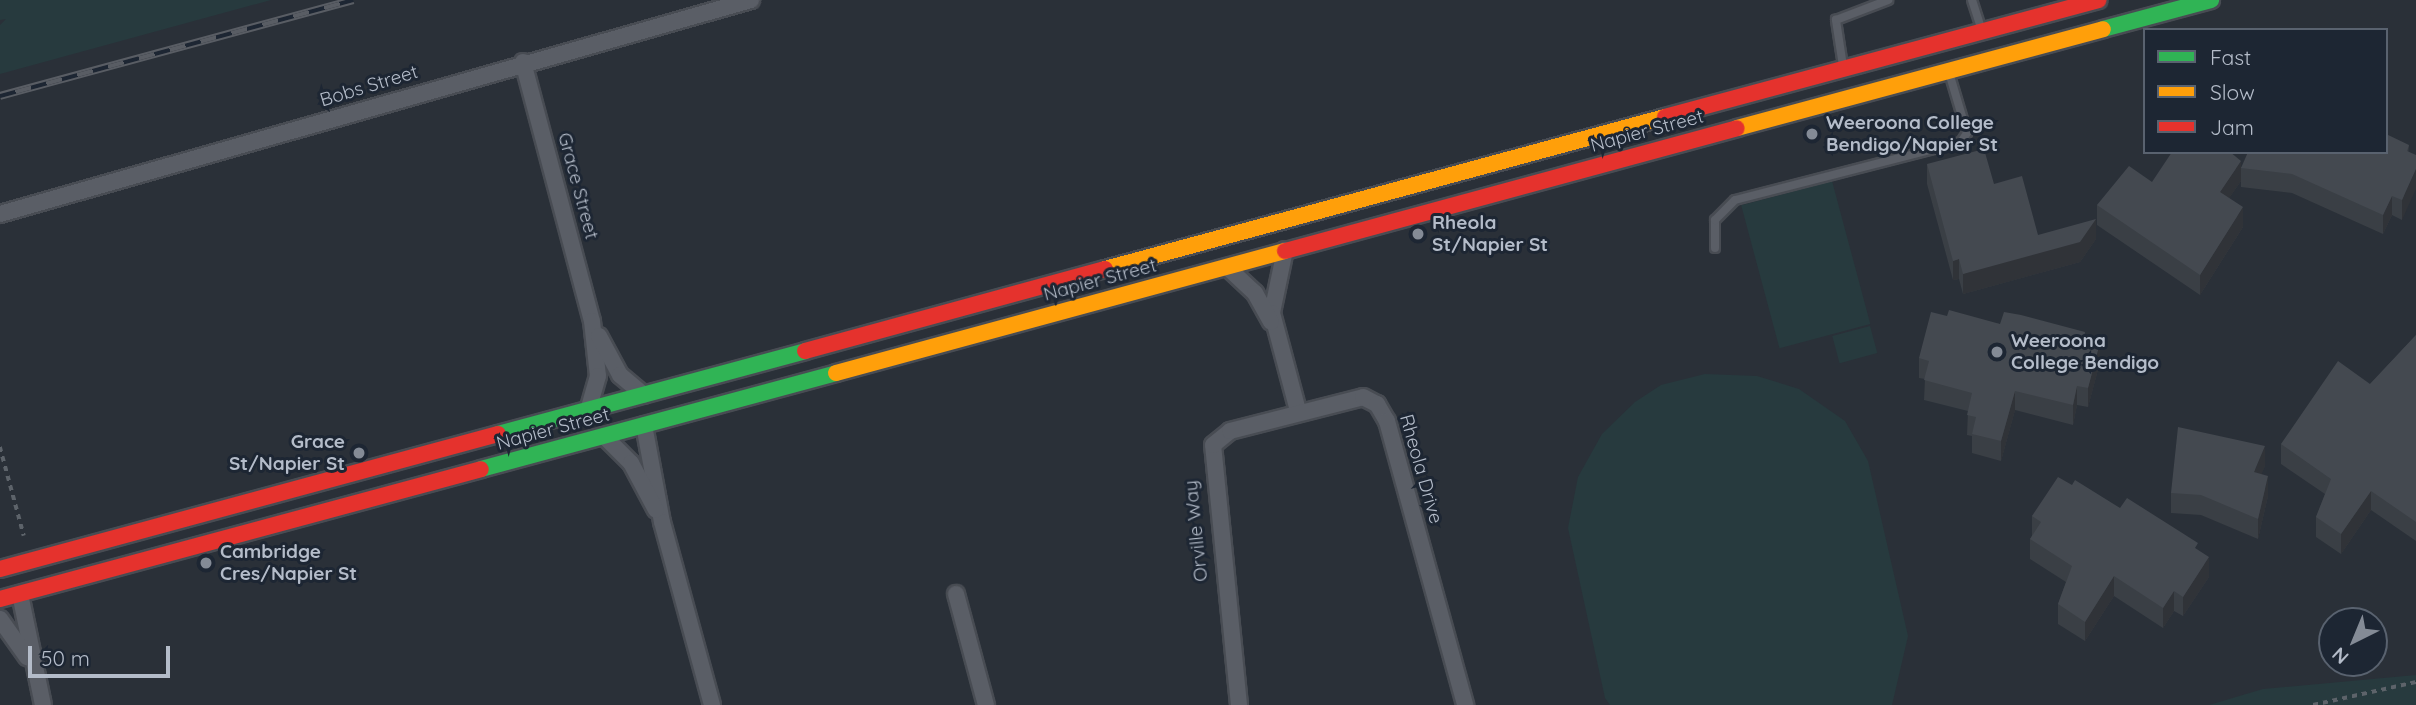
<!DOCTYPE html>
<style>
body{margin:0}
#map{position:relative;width:2416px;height:705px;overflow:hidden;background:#2a3038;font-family:Quicksand,sans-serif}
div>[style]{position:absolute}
.green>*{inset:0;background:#273a3e;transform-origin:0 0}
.path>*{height:3.5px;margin-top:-1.75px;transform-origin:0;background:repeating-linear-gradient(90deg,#5d636a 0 5px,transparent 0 10px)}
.roads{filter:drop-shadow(2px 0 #484c53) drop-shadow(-2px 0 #484c53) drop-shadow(0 2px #484c53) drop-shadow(0 -2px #484c53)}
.lane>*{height:8px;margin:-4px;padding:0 4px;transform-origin:4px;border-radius:4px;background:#5a5e66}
.street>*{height:16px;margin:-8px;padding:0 8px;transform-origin:8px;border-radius:8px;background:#5a5e66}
.fast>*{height:16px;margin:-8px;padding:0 8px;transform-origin:8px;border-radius:8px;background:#30b455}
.slow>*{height:16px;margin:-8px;padding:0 8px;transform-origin:8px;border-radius:8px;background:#ff9f0a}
.jam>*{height:16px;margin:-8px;padding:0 8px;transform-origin:8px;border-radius:8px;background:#e5322d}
.rail>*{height:8px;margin-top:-4px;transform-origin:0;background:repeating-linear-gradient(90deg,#1d2633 0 16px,#595d64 0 32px);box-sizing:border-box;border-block:2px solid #595d64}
.wall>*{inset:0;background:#3a3f45}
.shaded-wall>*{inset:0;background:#303338}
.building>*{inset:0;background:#444950}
.dots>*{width:19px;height:19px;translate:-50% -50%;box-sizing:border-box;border:4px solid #1d2633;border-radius:50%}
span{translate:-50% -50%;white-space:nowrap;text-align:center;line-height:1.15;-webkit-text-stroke:6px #1d2633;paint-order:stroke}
.street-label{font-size:19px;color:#b4bcc9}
.poi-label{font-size:19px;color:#b4bcc9;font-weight:700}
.left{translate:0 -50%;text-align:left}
.right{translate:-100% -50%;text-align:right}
.legend{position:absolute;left:2143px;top:28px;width:245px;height:126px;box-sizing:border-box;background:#1d2633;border:2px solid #59626f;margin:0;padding:9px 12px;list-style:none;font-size:21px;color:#b4bcc9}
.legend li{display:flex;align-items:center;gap:14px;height:35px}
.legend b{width:35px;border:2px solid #59626f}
.north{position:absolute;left:2318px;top:607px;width:70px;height:70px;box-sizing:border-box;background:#1d2633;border:2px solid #59626f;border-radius:50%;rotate:223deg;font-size:19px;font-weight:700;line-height:28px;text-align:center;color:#b4bcc9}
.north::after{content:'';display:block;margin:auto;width:24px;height:32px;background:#848b96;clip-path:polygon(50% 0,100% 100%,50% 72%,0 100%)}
.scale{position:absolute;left:28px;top:646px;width:142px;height:32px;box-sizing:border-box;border:4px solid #b4bcc9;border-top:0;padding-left:9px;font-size:21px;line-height:24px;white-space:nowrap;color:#b4bcc9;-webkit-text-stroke:5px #1d2633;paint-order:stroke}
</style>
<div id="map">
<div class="green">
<i style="clip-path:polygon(0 0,271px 0,0 74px,0 25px,6px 19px,0 20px)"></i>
<i style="left:1832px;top:181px;width:148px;height:94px;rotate:75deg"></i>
<i style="left:1870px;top:326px;width:28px;height:39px;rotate:75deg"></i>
<i style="clip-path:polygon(1705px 374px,1757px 376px,1799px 389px,1845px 421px,1868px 461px,1908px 636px,1892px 705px,1610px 705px,1605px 698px,1568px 528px,1578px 477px,1602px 434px,1635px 402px,1661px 385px)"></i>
<i style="clip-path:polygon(2416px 675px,2416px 705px,2209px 705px,2263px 689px)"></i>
</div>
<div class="path">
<i style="left:0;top:447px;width:92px;rotate:74.9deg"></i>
<i style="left:2313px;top:705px;width:106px;rotate:-12.6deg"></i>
</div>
<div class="roads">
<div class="lane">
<i style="left:1972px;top:0;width:28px;rotate:72deg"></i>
<i style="left:1843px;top:66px;width:47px;rotate:-98.7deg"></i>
<i style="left:1836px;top:20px;width:56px;rotate:-21deg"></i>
<i style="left:1715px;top:248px;width:28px;rotate:-90deg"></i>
<i style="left:1715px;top:220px;width:28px;rotate:-45deg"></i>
<i style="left:1735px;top:200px;width:233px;rotate:-14.4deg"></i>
<i style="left:1961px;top:142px;width:11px;rotate:-56deg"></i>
<i style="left:1967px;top:133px;width:59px;rotate:-106.6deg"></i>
</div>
<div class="street">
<i style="left:523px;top:62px;width:268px;rotate:75.1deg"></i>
<i style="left:592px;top:321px;width:55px;rotate:83.8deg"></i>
<i style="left:598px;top:376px;width:35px;rotate:106deg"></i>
<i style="left:0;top:214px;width:781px;rotate:-15.91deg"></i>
<i style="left:1285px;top:250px;width:64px;rotate:101.7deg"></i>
<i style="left:1272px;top:313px;width:101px;rotate:75.1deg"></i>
<i style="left:1227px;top:267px;width:38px;rotate:43deg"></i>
<i style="left:1255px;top:293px;width:33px;rotate:61deg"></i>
<i style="left:599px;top:336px;width:44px;rotate:61.7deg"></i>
<i style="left:620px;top:375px;width:31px;rotate:40deg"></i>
<i style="left:644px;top:425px;width:99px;rotate:79.5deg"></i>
<i style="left:662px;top:522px;width:190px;rotate:74.7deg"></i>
<i style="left:604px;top:436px;width:38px;rotate:45deg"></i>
<i style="left:631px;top:463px;width:53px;rotate:62deg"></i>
<i style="left:20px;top:594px;width:113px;rotate:78.3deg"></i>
<i style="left:956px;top:594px;width:115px;rotate:74.9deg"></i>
<i style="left:0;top:619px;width:47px;rotate:54.6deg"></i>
<i style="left:1239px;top:705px;width:261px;rotate:-95.7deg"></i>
<i style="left:1213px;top:445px;width:22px;rotate:-39deg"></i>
<i style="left:1230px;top:431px;width:137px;rotate:-14.3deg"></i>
<i style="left:1363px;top:397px;width:16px;rotate:27deg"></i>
<i style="left:1377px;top:404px;width:20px;rotate:60deg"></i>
<i style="left:1387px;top:421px;width:295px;rotate:74.6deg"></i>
</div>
<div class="fast">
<i style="left:2103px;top:29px;width:112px;rotate:-15deg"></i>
<i style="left:498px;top:434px;width:318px;rotate:-15.1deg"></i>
<i style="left:481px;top:469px;width:368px;rotate:-15.1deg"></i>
</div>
<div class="slow">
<i style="left:1737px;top:128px;width:379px;rotate:-15.1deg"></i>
<i style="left:1105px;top:269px;width:580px;rotate:-15.19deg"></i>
<i style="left:836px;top:373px;width:465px;rotate:-15.2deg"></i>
</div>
<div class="jam">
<i style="left:1665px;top:117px;width:449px;rotate:-15.1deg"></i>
<i style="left:1285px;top:251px;width:468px;rotate:-15.2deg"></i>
<i style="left:805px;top:351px;width:311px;rotate:-15.3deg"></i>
<i style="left:0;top:569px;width:516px;rotate:-15.17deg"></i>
<i style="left:0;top:599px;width:498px;rotate:-15.1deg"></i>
</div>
</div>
<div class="rail">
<i style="left:0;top:96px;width:366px;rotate:-15.2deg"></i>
</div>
<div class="wall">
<i style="clip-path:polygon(2409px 145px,2402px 220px,2392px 215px,2383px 234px,2292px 193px,2241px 187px,2241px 181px,2229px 198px,2243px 227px,2200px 295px,2097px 225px,2097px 205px,2152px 182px,2241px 167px)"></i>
<i style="clip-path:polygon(1927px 164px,1994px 184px,2038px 235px,2096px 239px,2080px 262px,1963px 294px,1959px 279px,1953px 280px,1927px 184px)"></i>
<i style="clip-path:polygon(1947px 316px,2000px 324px,2085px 339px,2100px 362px,2088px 407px,2077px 405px,2073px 425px,2015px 410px,2001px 461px,1972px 453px,1972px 436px,1967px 435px,1968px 411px,1924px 400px,1925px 379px,1919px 378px,1919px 358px)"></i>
<i style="clip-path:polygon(2416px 335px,2416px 541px,2371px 510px,2341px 554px,2316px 537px,2316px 517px,2325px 494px,2281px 464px,2281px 444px,2370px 384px)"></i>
<i style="clip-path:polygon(2265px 466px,2261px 474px,2268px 496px,2258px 539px,2201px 515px,2171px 513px,2171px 493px)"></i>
<i style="clip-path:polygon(2072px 485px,2120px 508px,2198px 550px,2209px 577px,2183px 616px,2174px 611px,2163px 628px,2114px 596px,2085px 641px,2058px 624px,2058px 604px,2066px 582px,2030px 559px,2030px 539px,2032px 536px,2032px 516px)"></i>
</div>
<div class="shaded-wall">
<i style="clip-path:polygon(2241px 161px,2241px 181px,2220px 211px,2220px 192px)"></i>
<i style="clip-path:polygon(2416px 169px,2416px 189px,2402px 220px,2402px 200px)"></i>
<i style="clip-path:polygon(2392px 196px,2392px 215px,2383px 234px,2383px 215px)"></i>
<i style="clip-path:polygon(2243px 207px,2243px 227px,2200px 295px,2200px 275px)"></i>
<i style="clip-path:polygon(2096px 219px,2096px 239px,2080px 262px,1963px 294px,1963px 274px)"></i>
<i style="clip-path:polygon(1959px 259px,1959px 279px,1953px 280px,1953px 261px)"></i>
<i style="clip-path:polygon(2100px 343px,2100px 362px,2088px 407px,2088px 388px)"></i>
<i style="clip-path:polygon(2077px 386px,2077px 405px,2073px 425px,2073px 405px)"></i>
<i style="clip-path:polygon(2015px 391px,2015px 410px,2001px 461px,2001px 441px)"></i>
<i style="clip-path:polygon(2265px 446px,2265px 466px,2254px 492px,2254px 472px)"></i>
<i style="clip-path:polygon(2268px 476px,2268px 496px,2258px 539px,2258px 519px)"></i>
<i style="clip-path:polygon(2371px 491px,2371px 510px,2341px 554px,2341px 534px)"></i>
<i style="clip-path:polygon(2209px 557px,2209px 577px,2183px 616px,2183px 597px)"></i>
<i style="clip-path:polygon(2114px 576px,2114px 596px,2085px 641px,2085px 622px)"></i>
<i style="clip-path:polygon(2174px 591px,2174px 611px,2163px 628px,2163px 608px)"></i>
</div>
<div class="building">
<i style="clip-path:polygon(2386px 134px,2409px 145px,2407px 151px,2416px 155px,2416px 169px,2402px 200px,2392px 196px,2383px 215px,2292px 174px,2241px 168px,2248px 152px,2386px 152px)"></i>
<i style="clip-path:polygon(1984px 149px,1994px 184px,2022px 176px,2038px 235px,2096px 219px,2080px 242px,1963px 274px,1959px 259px,1953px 261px,1927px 164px)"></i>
<i style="clip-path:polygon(2172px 152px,2230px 152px,2241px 161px,2220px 192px,2243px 207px,2200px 275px,2097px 205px,2129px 166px,2152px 182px)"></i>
<i style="clip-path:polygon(1949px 310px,2000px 324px,2004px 312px,2021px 315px,2085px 332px,2084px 338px,2100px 343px,2088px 388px,2077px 386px,2073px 405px,2015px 391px,2001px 441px,1972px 434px,1976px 417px,1967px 415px,1972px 393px,1924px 380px,1929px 361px,1919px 358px,1931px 312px,1947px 316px)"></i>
<i style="clip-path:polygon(2416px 335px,2416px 522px,2371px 491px,2341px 534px,2316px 517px,2331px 479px,2281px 444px,2338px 361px,2370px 384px)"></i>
<i style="clip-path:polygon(2178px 427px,2265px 446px,2254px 472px,2268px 476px,2258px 519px,2201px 495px,2171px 493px)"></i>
<i style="clip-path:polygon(2058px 477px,2072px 485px,2075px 480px,2120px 508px,2127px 498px,2198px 543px,2195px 548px,2209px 557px,2183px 597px,2174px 591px,2163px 608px,2114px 576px,2085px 622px,2058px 604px,2072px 566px,2030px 539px,2041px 522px,2032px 516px)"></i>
</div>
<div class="dots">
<i style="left:1812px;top:134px;background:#848b96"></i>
<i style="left:1418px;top:234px;background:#848b96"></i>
<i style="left:1997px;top:352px;background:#848b96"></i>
<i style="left:359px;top:453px;background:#848b96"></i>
<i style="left:206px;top:563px;background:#848b96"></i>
</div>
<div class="street-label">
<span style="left:369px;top:86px;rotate:-17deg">Bobs Street</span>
<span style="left:1647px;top:131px;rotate:-15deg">Napier Street</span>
<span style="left:578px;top:186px;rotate:75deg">Grace Street</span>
<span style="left:1100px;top:280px;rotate:-15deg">Napier Street</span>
<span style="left:553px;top:429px;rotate:-15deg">Napier Street</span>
<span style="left:1421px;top:469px;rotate:74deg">Rheola Drive</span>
<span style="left:1196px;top:531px;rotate:-96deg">Orville Way</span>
</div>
<div class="poi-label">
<span class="left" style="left:1826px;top:134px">Weeroona College<br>Bendigo/Napier St</span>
<span class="left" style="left:1432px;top:234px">Rheola<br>St/Napier St</span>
<span class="left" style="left:2011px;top:352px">Weeroona<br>College Bendigo</span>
<span class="right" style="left:345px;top:453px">Grace<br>St/Napier St</span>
<span class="left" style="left:220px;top:563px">Cambridge<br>Cres/Napier St</span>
</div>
<ul class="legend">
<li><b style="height:9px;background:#30b455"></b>Fast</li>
<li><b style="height:9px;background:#ff9f0a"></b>Slow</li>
<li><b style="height:9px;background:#e5322d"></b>Jam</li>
</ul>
<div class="north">N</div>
<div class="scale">50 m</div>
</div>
